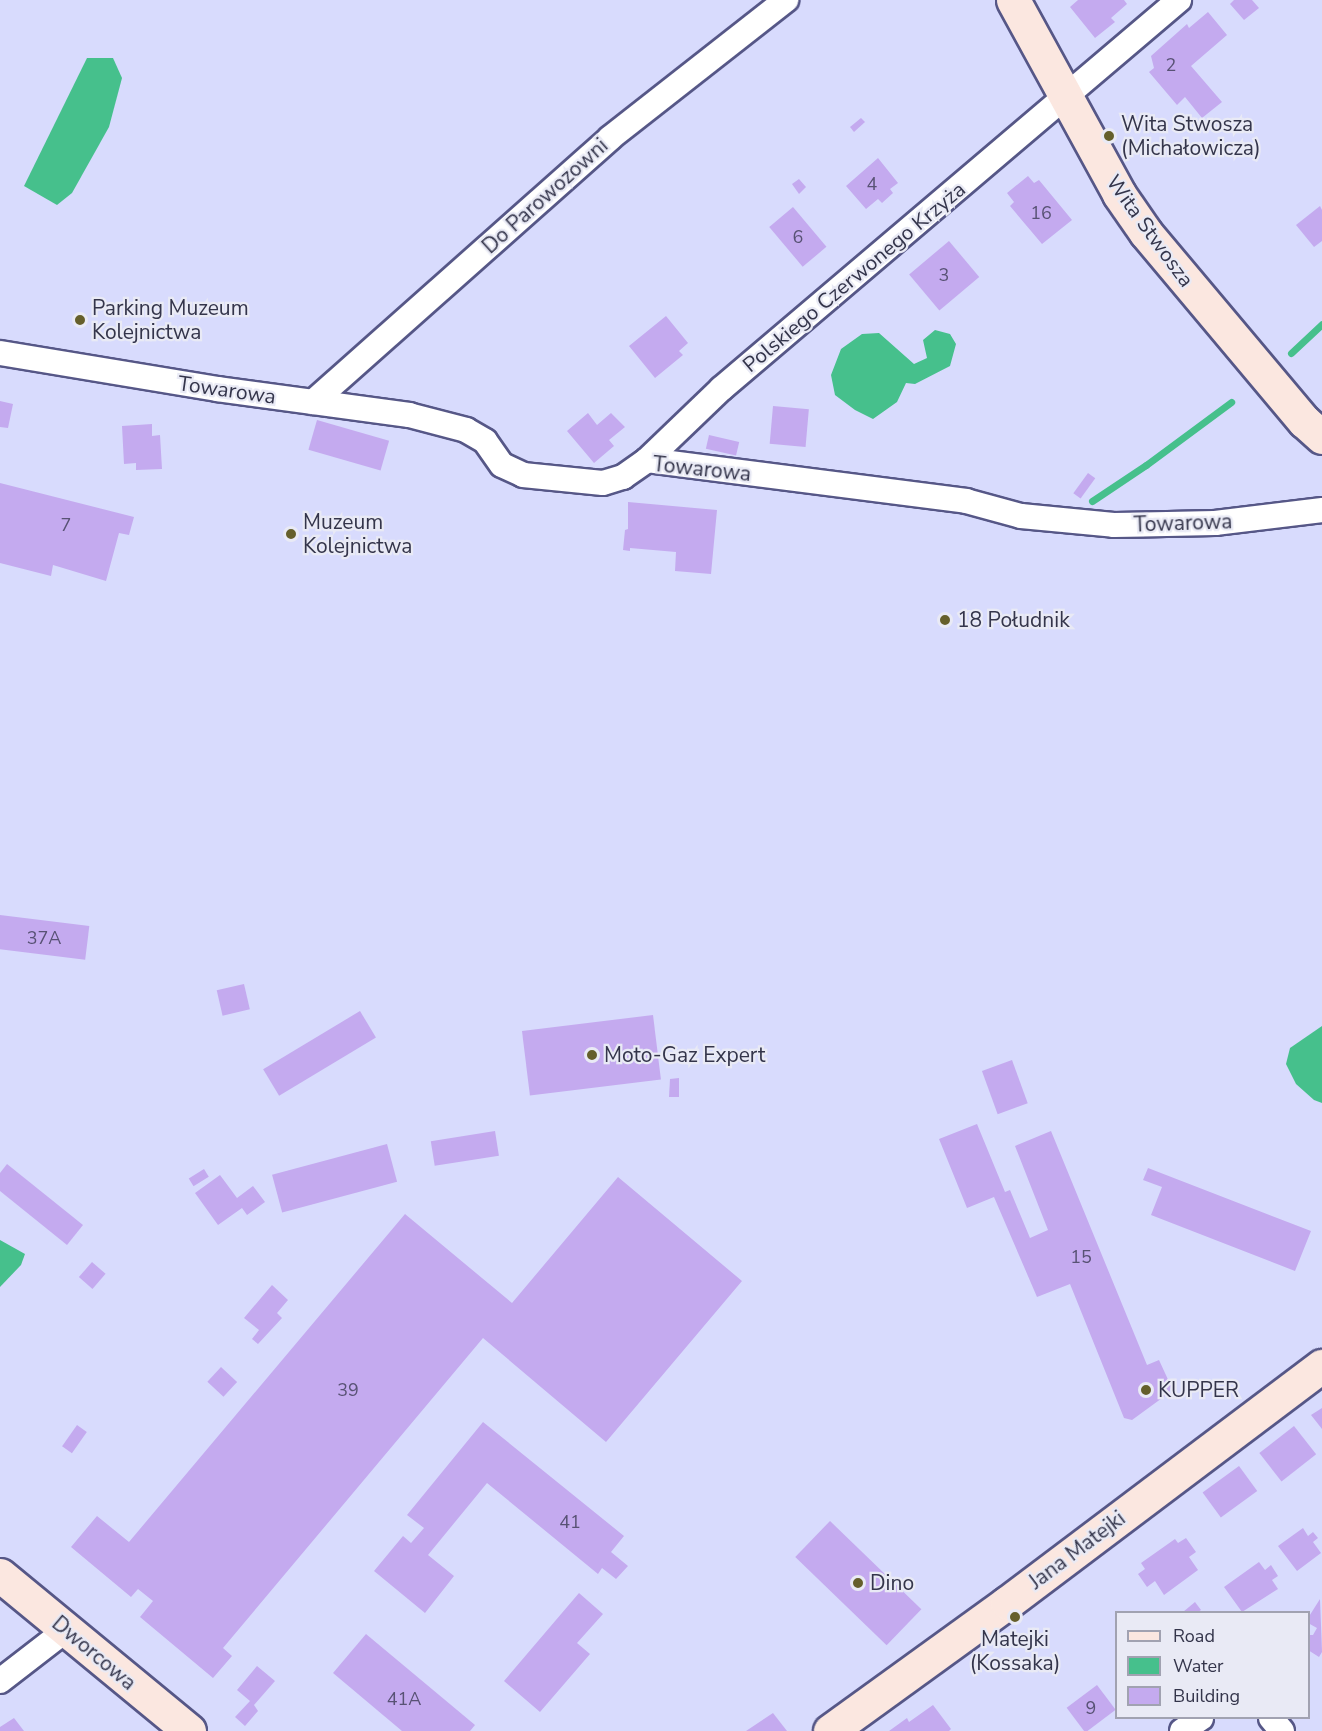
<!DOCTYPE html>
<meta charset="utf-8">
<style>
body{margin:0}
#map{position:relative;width:1322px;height:1731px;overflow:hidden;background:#d8dbfd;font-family:"Nunito Sans",sans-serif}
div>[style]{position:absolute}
.water>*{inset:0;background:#46c08c}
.stream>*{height:7px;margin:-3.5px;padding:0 3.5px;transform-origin:3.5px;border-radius:3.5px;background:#46c08c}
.building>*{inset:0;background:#c4aaef;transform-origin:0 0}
.roads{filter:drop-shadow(2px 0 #565787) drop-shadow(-2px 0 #565787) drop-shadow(0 2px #565787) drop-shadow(0 -2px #565787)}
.street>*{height:24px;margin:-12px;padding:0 12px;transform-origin:12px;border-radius:12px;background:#fff}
.secondary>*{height:33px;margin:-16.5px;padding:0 16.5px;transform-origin:16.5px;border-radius:16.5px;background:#fbe7e0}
.dots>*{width:16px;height:16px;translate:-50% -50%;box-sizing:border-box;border:3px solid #e9eaf5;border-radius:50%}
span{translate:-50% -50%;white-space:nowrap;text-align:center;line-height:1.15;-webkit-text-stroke:4.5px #e9eaf5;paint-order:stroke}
.number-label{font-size:18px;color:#585274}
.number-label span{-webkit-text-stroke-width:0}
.poi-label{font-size:21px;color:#34354b}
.left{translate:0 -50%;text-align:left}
.street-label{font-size:21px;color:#34354b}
.legend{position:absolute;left:1115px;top:1611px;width:195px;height:108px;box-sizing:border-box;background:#e9eaf5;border:2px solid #a1a2b1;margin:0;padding:8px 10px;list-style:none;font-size:18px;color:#34354b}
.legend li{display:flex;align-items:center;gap:12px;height:30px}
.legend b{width:30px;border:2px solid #a1a2b1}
</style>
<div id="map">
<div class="water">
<i style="clip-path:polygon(87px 58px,113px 58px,122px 78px,109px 127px,72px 193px,57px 205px,24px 186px)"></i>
<i style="clip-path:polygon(935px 330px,950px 334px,956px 344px,950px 366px,915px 384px,906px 383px,897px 402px,873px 419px,855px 410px,835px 395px,831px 375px,841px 349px,862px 334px,879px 333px,914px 364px,927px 358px,923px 340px)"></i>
<i style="clip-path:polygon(1322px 1026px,1322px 1103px,1314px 1100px,1296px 1084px,1286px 1064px,1290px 1048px)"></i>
<i style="clip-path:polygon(0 1240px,25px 1254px,21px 1265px,0 1287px)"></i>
</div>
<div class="stream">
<i style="left:1291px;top:353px;width:42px;rotate:-43.1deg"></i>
<i style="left:1092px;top:501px;width:65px;rotate:-33.7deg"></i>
<i style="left:1146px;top:465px;width:106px;rotate:-36.5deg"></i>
</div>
<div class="building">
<i style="clip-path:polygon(1078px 0,1124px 0,1127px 4px,1111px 18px,1115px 22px,1095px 38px,1070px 7px)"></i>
<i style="clip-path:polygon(1234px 0,1252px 0,1259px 8px,1244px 20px,1230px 4px)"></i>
<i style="clip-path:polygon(1208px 12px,1227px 35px,1191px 66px,1222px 102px,1202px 118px,1185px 97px,1177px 105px,1149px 72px,1154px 68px,1151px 56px,1187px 24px,1189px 28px)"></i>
<i style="clip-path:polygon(861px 118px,865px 122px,854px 132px,850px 127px)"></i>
<i style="clip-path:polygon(878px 158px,898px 183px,890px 189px,893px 193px,882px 203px,878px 199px,866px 209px,846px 186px)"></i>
<i style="clip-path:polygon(1028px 176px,1034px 183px,1039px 180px,1072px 220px,1042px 244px,1010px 206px,1014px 202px,1007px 193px)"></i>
<i style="clip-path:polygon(799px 179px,806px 187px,799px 194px,792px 184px)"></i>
<i style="clip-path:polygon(1320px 206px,1322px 210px,1322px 241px,1314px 247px,1296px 225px)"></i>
<i style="left:793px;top:207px;width:52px;height:31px;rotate:50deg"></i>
<i style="left:949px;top:241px;width:47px;height:52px;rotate:50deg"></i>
<i style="clip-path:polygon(666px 316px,688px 343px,679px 351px,683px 355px,655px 378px,629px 346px)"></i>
<i style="clip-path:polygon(0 401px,13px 404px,8px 428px,0 427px)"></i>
<i style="left:773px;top:406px;width:36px;height:38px;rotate:5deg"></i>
<i style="clip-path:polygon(588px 413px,597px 425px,611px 413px,625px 427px,609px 440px,614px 446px,594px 463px,567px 431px)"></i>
<i style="left:317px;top:420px;width:75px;height:31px;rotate:16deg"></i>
<i style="clip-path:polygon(152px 424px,152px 436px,160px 435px,162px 469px,136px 470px,136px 463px,124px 464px,122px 426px)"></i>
<i style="left:709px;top:435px;width:31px;height:14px;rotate:13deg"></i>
<i style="left:1088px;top:473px;width:9px;height:25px;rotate:36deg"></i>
<i style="clip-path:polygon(0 483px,134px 517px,129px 535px,119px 533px,106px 581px,53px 565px,51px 576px,0 563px)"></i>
<i style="clip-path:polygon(628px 502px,717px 510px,711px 574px,675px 571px,676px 552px,630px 548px,630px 551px,623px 550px,625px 530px,628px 529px)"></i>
<i style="left:0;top:915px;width:90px;height:34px;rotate:7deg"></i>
<i style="left:244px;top:984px;width:26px;height:28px;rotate:77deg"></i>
<i style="left:360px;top:1011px;width:31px;height:113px;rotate:59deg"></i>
<i style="left:653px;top:1015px;width:65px;height:132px;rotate:83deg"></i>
<i style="left:1012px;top:1060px;width:46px;height:32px;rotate:70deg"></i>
<i style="clip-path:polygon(679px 1078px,679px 1097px,669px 1097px,670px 1079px)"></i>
<i style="clip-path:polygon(977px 1124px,1005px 1192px,1010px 1190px,1030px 1238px,1048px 1230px,1015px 1146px,1051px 1131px,1147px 1365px,1159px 1360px,1171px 1386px,1169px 1393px,1132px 1420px,1124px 1418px,1070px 1284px,1037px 1297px,994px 1197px,967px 1208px,939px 1139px)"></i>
<i style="left:495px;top:1131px;width:25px;height:65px;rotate:81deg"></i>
<i style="left:387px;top:1144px;width:39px;height:119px;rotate:75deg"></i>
<i style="clip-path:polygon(7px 1164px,83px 1225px,67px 1245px,0 1191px,0 1173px)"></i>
<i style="clip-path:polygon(1148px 1168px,1311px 1231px,1295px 1271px,1151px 1215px,1162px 1187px,1143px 1180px)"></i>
<i style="left:204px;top:1169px;width:9px;height:18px;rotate:58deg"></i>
<i style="clip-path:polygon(220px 1175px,237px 1198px,253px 1186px,265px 1202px,247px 1215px,242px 1208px,218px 1225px,195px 1193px)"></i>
<i style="clip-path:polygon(618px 1177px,742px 1281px,606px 1442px,483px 1338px,223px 1648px,232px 1656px,213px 1678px,140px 1617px,153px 1601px,138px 1589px,131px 1597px,71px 1547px,97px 1516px,129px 1542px,405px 1214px,512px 1303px)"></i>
<i style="left:92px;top:1262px;width:18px;height:20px;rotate:41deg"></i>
<i style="clip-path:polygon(272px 1285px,288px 1300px,277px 1313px,282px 1318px,258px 1344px,252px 1339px,259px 1330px,244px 1318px)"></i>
<i style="left:221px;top:1367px;width:22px;height:20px;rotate:43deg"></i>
<i style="clip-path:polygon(1322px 1408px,1322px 1429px,1311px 1415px)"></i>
<i style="clip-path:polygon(483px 1422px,624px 1536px,611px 1552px,628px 1566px,616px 1579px,602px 1568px,598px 1574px,487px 1483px,428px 1555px,454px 1576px,425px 1613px,374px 1571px,403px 1536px,411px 1543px,424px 1528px,407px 1515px)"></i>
<i style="left:77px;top:1425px;width:12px;height:26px;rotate:35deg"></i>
<i style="left:1294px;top:1426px;width:36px;height:44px;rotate:52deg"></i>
<i style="left:1239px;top:1466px;width:31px;height:45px;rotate:54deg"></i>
<i style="left:830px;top:1521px;width:127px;height:50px;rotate:44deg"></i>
<i style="clip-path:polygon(1303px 1528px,1308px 1536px,1313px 1532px,1318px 1538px,1313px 1542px,1321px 1553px,1297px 1571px,1278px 1546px)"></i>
<i style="clip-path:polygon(1186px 1538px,1196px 1552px,1189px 1557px,1198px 1570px,1164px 1595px,1155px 1581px,1147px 1587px,1138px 1574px,1145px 1569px,1141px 1563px,1175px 1539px,1178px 1543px)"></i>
<i style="clip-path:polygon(1259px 1562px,1265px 1570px,1271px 1565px,1278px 1576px,1272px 1580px,1278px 1589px,1242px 1612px,1224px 1587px)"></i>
<i style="clip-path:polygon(579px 1593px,603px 1614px,577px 1643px,590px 1654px,540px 1712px,504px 1681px)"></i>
<i style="clip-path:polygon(1320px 1599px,1322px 1652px,1319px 1657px,1308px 1650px,1308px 1635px,1313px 1635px,1317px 1628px,1308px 1623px,1308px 1618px)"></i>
<i style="clip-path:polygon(1195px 1602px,1201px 1610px,1198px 1612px,1183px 1612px)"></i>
<i style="clip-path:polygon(366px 1634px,475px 1725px,470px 1731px,402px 1731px,333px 1673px)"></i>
<i style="clip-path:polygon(257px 1666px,275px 1681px,254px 1705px,258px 1711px,245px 1726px,235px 1717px,250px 1701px,237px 1690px)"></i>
<i style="left:1097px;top:1685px;width:31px;height:38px;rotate:53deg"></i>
<i style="clip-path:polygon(933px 1705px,951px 1729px,949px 1731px,889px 1731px,907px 1718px,909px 1722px)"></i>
<i style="clip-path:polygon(773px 1713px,787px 1731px,746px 1731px)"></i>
<i style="clip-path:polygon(14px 1718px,24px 1731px,0 1731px,0 1727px)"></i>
</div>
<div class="roads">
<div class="street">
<i style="left:0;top:353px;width:220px;rotate:9.4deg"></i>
<i style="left:217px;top:389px;width:194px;rotate:7.7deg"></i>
<i style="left:409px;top:415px;width:59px;rotate:14.7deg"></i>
<i style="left:466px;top:430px;width:22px;rotate:30deg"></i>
<i style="left:485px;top:441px;width:29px;rotate:55deg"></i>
<i style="left:502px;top:465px;width:23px;rotate:25deg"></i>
<i style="left:523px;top:475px;width:80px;rotate:5.7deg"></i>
<i style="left:603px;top:483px;width:21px;rotate:-17deg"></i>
<i style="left:623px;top:477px;width:29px;rotate:-35deg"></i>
<i style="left:647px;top:460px;width:322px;rotate:7.3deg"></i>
<i style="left:966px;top:501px;width:57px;rotate:15.3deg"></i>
<i style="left:1021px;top:516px;width:93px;rotate:5.5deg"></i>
<i style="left:1114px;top:525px;width:101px;rotate:-1.1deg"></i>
<i style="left:1215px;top:523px;width:108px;rotate:-6.9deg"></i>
<i style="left:313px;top:402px;width:397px;rotate:-41.6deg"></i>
<i style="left:610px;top:138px;width:224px;rotate:-38.1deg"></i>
<i style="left:647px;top:460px;width:103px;rotate:-43.8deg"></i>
<i style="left:721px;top:389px;width:601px;rotate:-40.34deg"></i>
<i style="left:0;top:1681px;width:83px;rotate:-37.7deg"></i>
<i style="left:1271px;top:1718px;width:17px;rotate:50deg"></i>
<i style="left:1182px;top:1731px;width:23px;rotate:-34deg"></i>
</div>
<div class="secondary">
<i style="left:1013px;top:0;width:221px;rotate:61.3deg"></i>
<i style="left:1119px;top:194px;width:47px;rotate:55.3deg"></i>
<i style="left:1146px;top:233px;width:246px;rotate:50deg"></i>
<i style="left:1304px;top:421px;width:24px;rotate:42deg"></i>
<i style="left:0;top:1575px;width:245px;rotate:39.5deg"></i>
<i style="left:830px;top:1731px;width:218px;rotate:-35.9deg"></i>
<i style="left:1007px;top:1603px;width:394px;rotate:-37deg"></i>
</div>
</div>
<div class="dots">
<i style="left:1109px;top:136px;background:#655f2b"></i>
<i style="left:80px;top:320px;background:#655f2b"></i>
<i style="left:291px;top:534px;background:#655f2b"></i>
<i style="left:945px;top:620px;background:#655f2b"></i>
<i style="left:592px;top:1055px;background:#655f2b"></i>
<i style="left:1146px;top:1390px;background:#655f2b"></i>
<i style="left:858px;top:1583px;background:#655f2b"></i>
<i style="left:1015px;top:1617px;background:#655f2b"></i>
</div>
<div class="number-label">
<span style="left:1171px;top:65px">2</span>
<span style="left:872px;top:184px">4</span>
<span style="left:1041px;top:213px">16</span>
<span style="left:798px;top:237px">6</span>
<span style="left:944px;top:275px">3</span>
<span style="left:66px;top:525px">7</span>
<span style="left:44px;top:938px">37A</span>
<span style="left:1081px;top:1257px">15</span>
<span style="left:348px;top:1390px">39</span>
<span style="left:570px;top:1522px">41</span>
<span style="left:404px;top:1699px">41A</span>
<span style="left:1091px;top:1708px">9</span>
</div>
<div class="poi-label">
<span class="left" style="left:1121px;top:136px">Wita Stwosza<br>(Michałowicza)</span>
<span class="left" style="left:92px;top:320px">Parking Muzeum<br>Kolejnictwa</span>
<span class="left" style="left:303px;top:534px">Muzeum<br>Kolejnictwa</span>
<span class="left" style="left:957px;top:620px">18 Południk</span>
<span class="left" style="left:604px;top:1055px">Moto-Gaz Expert</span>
<span class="left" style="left:1158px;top:1390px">KUPPER</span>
<span class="left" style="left:870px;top:1583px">Dino</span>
<span style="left:1015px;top:1651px">Matejki<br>(Kossaka)</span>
</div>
<div class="street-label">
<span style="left:545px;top:196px;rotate:-42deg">Do Parowozowni</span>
<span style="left:1150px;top:231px;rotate:54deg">Wita Stwosza</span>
<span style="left:854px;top:277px;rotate:-40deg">Polskiego Czerwonego Krzyża</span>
<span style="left:227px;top:390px;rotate:8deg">Towarowa</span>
<span style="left:702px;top:469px;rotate:6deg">Towarowa</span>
<span style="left:1183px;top:523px;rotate:-2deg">Towarowa</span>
<span style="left:1077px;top:1550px;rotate:-37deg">Jana Matejki</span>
<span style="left:94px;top:1653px;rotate:40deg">Dworcowa</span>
</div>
<ul class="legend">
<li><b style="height:8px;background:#fbe7e0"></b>Road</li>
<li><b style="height:16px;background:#46c08c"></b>Water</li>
<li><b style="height:16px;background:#c4aaef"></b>Building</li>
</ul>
</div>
